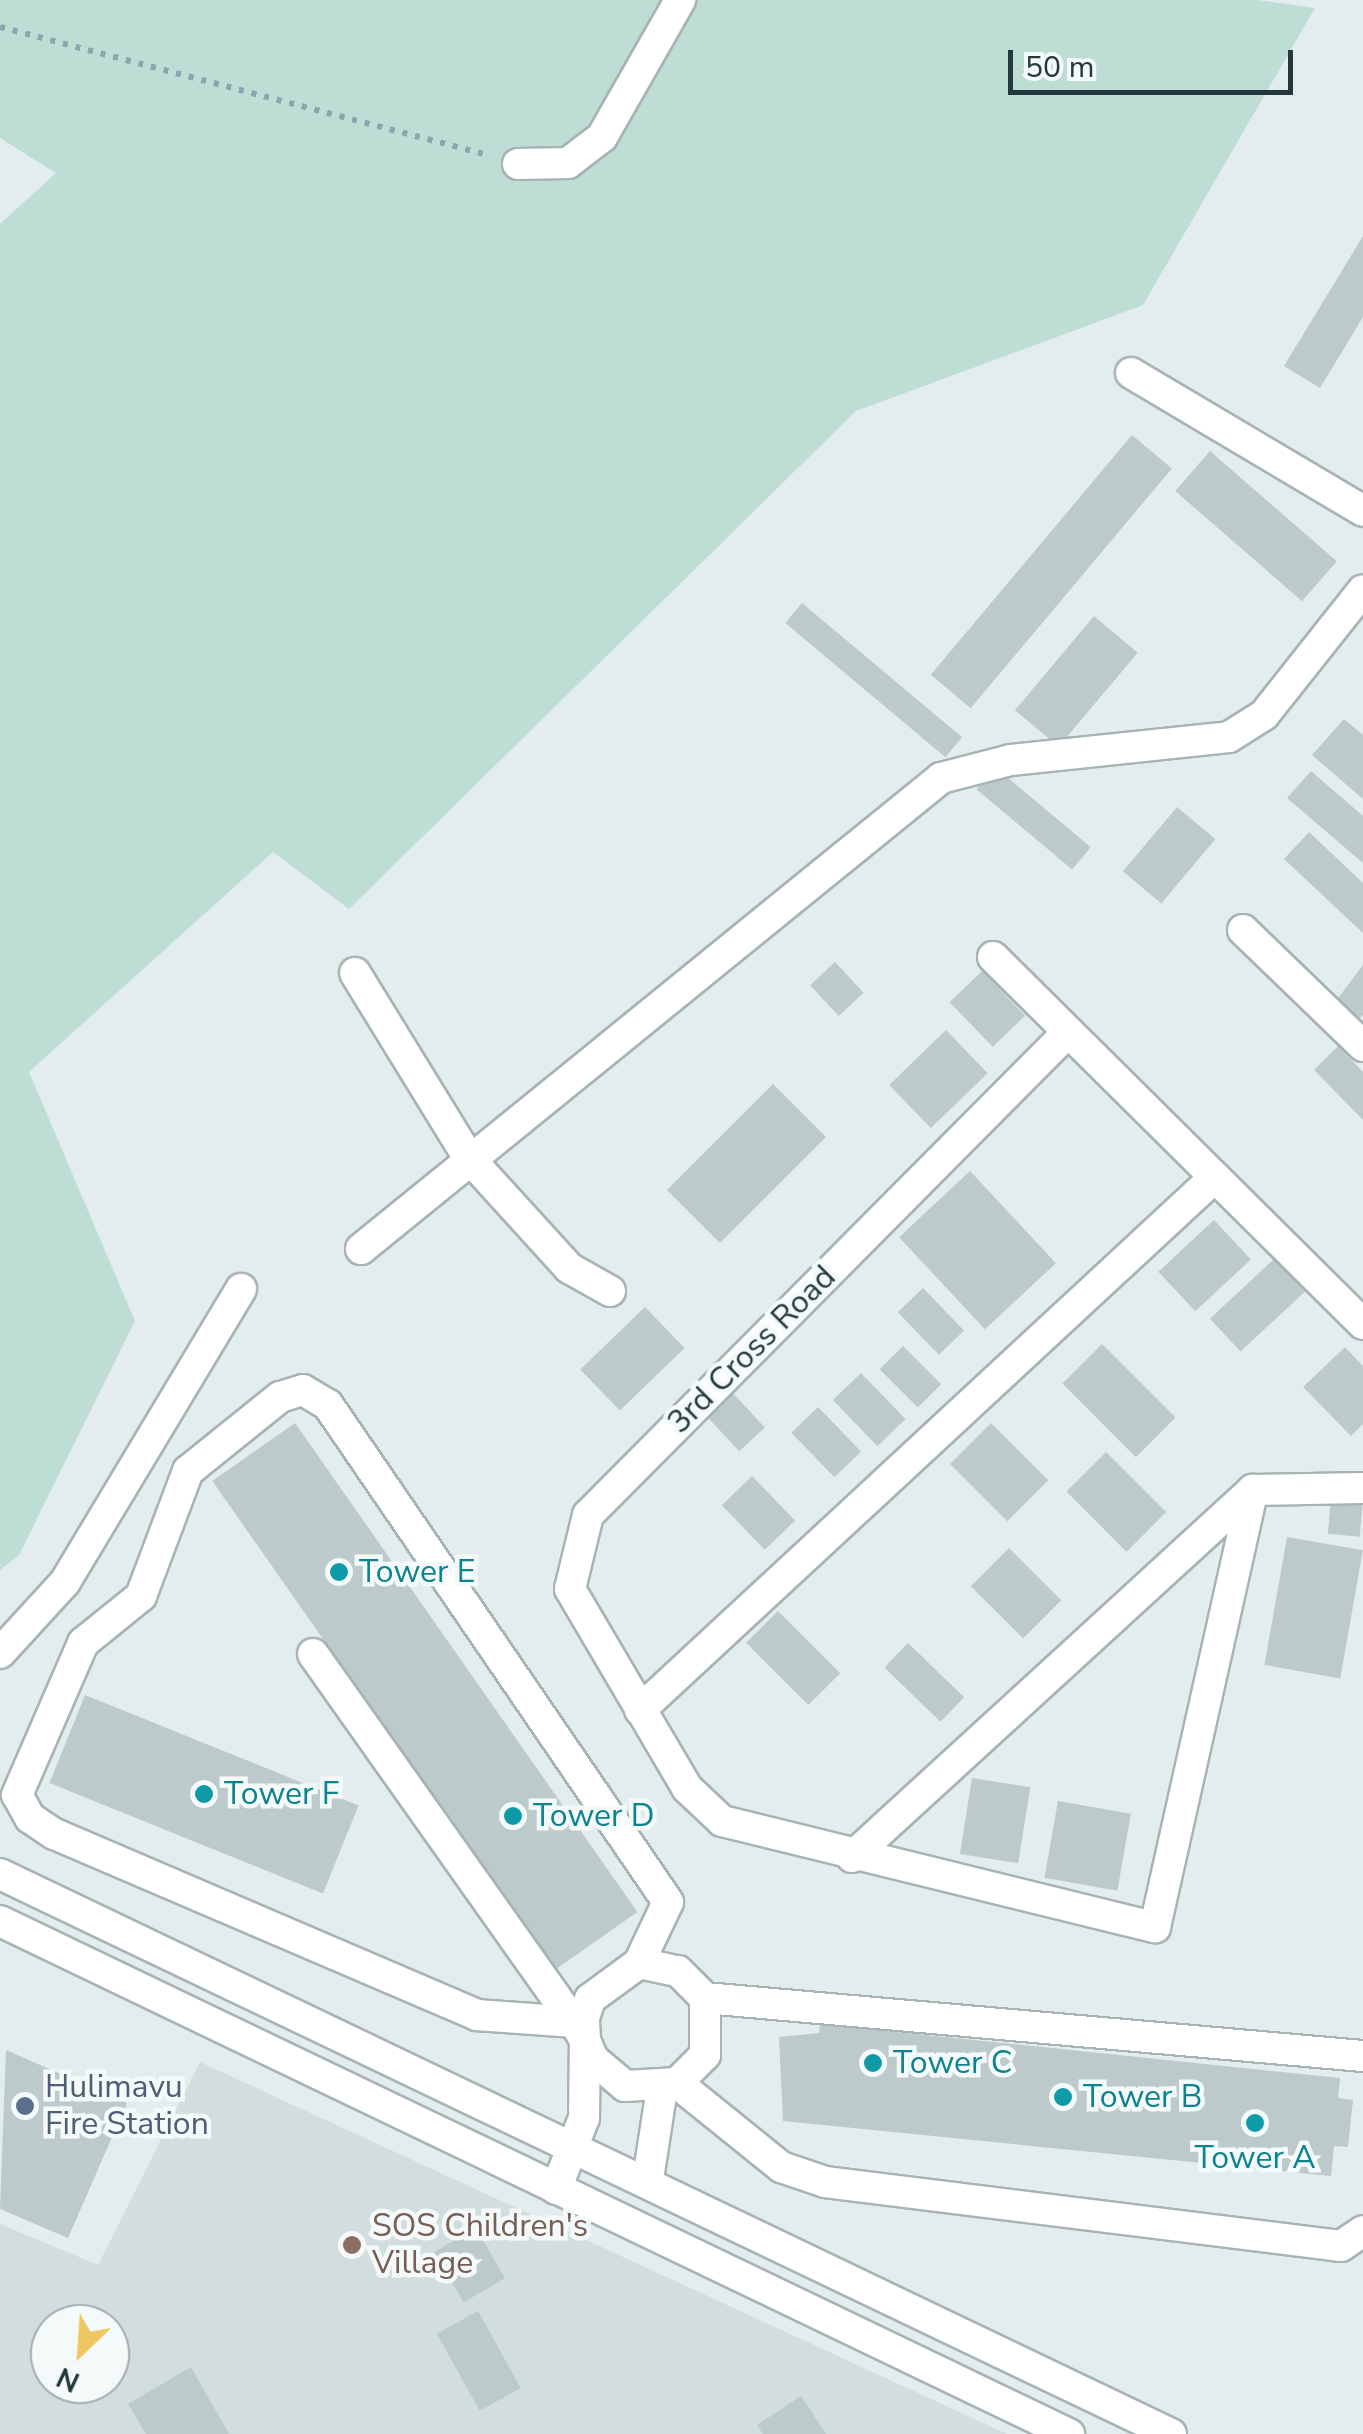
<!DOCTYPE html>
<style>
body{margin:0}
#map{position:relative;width:1363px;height:2434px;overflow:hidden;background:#e4eded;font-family:"Nunito Sans",sans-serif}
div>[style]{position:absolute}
.built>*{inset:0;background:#d2dddd}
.green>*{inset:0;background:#bdddd5}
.building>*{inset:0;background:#bccacb;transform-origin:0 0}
.path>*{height:6px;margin-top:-3px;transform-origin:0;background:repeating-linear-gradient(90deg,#85a9af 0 5px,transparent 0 13px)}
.roads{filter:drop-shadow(2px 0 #a7b3b5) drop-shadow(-2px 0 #a7b3b5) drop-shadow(0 2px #a7b3b5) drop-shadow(0 -2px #a7b3b5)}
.street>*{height:30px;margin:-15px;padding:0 15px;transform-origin:15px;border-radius:15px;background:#fff}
.secondary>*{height:30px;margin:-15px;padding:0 15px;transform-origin:15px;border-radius:15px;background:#fff}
.dots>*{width:28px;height:28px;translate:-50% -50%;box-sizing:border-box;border:5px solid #f4f9f9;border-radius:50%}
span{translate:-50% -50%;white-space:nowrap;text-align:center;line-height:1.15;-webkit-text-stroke:9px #f4f9f9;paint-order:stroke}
.street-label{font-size:32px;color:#24393e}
.culture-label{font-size:32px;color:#0d838f}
.left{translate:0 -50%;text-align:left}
.service-label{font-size:32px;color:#4e5e75}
.education-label{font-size:32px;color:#785e54}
.north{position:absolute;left:30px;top:2304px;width:100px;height:100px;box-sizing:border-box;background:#f4f9f9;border:2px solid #a1acae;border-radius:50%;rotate:205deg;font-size:28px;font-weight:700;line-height:40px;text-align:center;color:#24393e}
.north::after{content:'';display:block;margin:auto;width:35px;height:45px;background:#eec761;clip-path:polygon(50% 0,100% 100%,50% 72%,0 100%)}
.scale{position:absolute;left:1008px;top:50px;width:285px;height:45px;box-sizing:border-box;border:5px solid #24393e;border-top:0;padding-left:12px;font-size:30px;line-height:35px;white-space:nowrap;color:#24393e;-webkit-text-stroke:8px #f4f9f9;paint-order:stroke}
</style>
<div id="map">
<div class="built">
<i style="clip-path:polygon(evenodd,200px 2062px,1007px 2434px,0 2434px,0 2224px,98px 2265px,200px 2062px,50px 2324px,110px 2324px,110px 2384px,50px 2384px,50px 2324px)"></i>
</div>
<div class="green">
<i style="clip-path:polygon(0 0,1257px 0,1315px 8px,1143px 305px,856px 411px,349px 909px,273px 852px,29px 1072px,135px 1321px,19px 1555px,0 1570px,0 224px,56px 173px,0 138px)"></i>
</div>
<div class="building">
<i style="clip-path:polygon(1363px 236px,1363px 317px,1320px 388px,1284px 366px)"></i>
<i style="left:1132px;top:435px;width:52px;height:313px;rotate:40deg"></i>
<i style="left:1210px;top:451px;width:168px;height:53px;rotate:41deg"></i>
<i style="left:802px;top:603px;width:209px;height:26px;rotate:40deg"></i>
<i style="left:1094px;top:616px;width:57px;height:123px;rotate:40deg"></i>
<i style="clip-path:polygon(1344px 719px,1363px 735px,1363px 799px,1312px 755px)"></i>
<i style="left:995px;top:767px;width:125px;height:29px;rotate:40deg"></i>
<i style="clip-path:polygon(1311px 771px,1363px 816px,1363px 863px,1287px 798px)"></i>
<i style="left:1177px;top:807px;width:50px;height:84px;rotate:40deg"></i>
<i style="clip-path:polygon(1309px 832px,1363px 883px,1363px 933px,1284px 859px)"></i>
<i style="left:835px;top:962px;width:42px;height:34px;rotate:47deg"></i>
<i style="clip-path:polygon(1363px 965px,1363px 1015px,1359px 1019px,1336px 1001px)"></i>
<i style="left:982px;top:971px;width:62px;height:45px;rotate:46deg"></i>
<i style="left:946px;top:1030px;width:60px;height:79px;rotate:46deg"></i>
<i style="clip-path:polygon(1338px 1046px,1363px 1072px,1363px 1120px,1314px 1070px)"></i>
<i style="left:773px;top:1084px;width:75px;height:150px;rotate:45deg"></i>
<i style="left:970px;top:1171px;width:126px;height:97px;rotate:47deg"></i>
<i style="left:1214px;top:1220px;width:54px;height:76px;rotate:47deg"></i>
<i style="left:1275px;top:1258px;width:45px;height:89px;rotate:47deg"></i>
<i style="left:923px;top:1288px;width:59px;height:35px;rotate:46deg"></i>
<i style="left:645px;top:1307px;width:57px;height:90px;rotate:46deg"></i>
<i style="left:1102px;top:1344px;width:104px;height:56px;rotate:45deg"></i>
<i style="left:903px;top:1346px;width:54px;height:33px;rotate:45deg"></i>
<i style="clip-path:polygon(1345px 1347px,1363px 1366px,1363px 1424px,1351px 1436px,1303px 1387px)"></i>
<i style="left:861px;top:1373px;width:64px;height:39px;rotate:46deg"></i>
<i style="left:728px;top:1388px;width:54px;height:35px;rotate:47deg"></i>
<i style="left:818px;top:1407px;width:62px;height:37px;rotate:46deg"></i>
<i style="left:295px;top:1423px;width:597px;height:101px;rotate:55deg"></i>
<i style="left:991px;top:1423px;width:81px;height:58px;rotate:45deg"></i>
<i style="left:1106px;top:1452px;width:85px;height:56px;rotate:45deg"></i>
<i style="left:752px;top:1476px;width:62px;height:42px;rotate:46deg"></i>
<i style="left:1331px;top:1498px;width:32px;height:36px;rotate:5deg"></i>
<i style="left:1287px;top:1537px;width:77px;height:130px;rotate:10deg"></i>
<i style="left:1009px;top:1548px;width:74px;height:54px;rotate:45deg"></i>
<i style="left:778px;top:1611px;width:88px;height:45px;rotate:45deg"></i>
<i style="left:908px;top:1643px;width:78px;height:34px;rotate:44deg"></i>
<i style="left:85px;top:1695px;width:295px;height:95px;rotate:22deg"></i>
<i style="left:972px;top:1778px;width:59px;height:77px;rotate:9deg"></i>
<i style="left:1058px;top:1801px;width:74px;height:78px;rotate:10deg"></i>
<i style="clip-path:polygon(820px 2024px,1340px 2078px,1338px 2098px,1353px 2100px,1348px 2147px,1334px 2146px,1331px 2176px,783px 2121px,779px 2037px,819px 2033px)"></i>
<i style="clip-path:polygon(6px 2050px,127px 2103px,68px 2238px,0 2209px)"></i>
<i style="left:476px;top:2228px;width:58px;height:48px;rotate:60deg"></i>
<i style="left:478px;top:2311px;width:88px;height:47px;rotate:61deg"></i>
<i style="clip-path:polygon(191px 2367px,229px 2434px,146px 2434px,128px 2404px)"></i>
<i style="clip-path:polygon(801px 2396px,826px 2434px,763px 2434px,757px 2425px)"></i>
</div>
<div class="path">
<i style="left:0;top:27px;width:505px;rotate:14.7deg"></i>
</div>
<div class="roads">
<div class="street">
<i style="left:518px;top:164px;width:50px;rotate:-1.1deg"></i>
<i style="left:568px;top:163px;width:43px;rotate:-37.4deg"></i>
<i style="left:602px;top:137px;width:158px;rotate:-60.3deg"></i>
<i style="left:1131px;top:373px;width:270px;rotate:30.7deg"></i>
<i style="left:1243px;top:930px;width:167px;rotate:44deg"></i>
<i style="left:993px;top:957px;width:521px;rotate:44.77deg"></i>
<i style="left:355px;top:973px;width:217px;rotate:58.4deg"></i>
<i style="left:469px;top:1158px;width:149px;rotate:47.7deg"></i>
<i style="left:569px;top:1268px;width:47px;rotate:29.3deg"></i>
<i style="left:1068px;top:1032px;width:681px;rotate:134.82deg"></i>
<i style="left:588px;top:1515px;width:76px;rotate:103.7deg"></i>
<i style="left:570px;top:1589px;width:231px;rotate:59.5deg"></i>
<i style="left:687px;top:1788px;width:48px;rotate:43.3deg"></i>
<i style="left:722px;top:1821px;width:446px;rotate:13.8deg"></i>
<i style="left:1155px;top:1927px;width:448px;rotate:-77.4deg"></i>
<i style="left:361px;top:1249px;width:747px;rotate:-39.08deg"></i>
<i style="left:941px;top:778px;width:72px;rotate:-14.4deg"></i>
<i style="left:1011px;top:760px;width:219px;rotate:-6deg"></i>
<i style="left:1229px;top:737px;width:41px;rotate:-32.2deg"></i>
<i style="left:1264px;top:715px;width:159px;rotate:-51.6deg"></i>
<i style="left:0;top:1653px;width:96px;rotate:-47.5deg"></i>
<i style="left:65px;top:1582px;width:342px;rotate:-59deg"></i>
<i style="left:313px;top:1654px;width:451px;rotate:54.7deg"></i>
<i style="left:640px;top:1710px;width:783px;rotate:-42.83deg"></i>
<i style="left:852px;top:1857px;width:544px;rotate:-42.47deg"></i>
<i style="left:1253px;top:1490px;width:110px;rotate:-1deg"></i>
<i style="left:705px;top:1998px;width:661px;rotate:5.04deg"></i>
<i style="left:677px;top:2083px;width:134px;rotate:38.9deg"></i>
<i style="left:781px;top:2167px;width:46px;rotate:18.8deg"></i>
<i style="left:825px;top:2182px;width:520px;rotate:7.07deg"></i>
<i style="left:1341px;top:2246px;width:27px;rotate:-34deg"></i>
<i style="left:648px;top:2179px;width:91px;rotate:-81.2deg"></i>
<i style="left:556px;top:2189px;width:76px;rotate:-68.5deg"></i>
<i style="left:584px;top:2118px;width:78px;rotate:-89.3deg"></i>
<i style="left:585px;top:2040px;width:22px;rotate:-93deg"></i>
<i style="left:584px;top:2018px;width:20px;rotate:-72deg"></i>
<i style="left:590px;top:1999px;width:61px;rotate:-36.3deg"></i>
<i style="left:639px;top:1963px;width:40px;rotate:12deg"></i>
<i style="left:678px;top:1971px;width:38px;rotate:45deg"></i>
<i style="left:705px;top:1998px;width:57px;rotate:90deg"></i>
<i style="left:705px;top:2055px;width:40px;rotate:135deg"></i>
<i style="left:677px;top:2083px;width:52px;rotate:176.7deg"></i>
<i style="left:625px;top:2086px;width:42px;rotate:-139.8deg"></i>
<i style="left:593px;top:2059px;width:21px;rotate:-113deg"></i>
<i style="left:585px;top:2040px;width:21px;rotate:-121deg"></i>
<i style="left:574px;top:2022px;width:97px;rotate:-175.9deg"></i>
<i style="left:477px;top:2015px;width:460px;rotate:-156.8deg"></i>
<i style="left:54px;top:1834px;width:29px;rotate:-146deg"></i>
<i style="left:30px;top:1818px;width:26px;rotate:-119deg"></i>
<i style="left:17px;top:1795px;width:166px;rotate:-66.5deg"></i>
<i style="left:83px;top:1643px;width:75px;rotate:-39deg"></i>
<i style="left:141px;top:1596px;width:134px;rotate:-69.4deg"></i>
<i style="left:188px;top:1471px;width:118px;rotate:-38.8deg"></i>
<i style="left:280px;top:1397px;width:24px;rotate:-17deg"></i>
<i style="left:303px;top:1390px;width:29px;rotate:31deg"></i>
<i style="left:328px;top:1405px;width:602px;rotate:55.62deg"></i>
<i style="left:668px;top:1902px;width:68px;rotate:115.4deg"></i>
</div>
<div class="secondary">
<i style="left:0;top:1874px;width:1298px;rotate:25.56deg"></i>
<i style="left:0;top:1921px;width:1186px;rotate:25.64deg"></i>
</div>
</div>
<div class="dots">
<i style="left:339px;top:1572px;background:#0f9aa8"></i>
<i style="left:204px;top:1794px;background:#0f9aa8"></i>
<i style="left:513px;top:1816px;background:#0f9aa8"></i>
<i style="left:873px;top:2063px;background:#0f9aa8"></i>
<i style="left:1063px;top:2097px;background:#0f9aa8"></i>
<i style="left:25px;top:2106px;background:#5c6f8a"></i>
<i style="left:1255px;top:2123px;background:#0f9aa8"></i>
<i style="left:352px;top:2245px;background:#8d6e63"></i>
</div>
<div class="street-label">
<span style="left:752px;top:1350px;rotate:-45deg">3rd Cross Road</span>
</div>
<div class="culture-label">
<span class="left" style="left:359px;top:1572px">Tower E</span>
<span class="left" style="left:224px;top:1794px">Tower F</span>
<span class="left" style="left:533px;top:1816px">Tower D</span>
<span class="left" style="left:893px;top:2063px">Tower C</span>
<span class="left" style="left:1083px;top:2097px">Tower B</span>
<span style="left:1255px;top:2158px">Tower A</span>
</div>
<div class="service-label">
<span class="left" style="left:45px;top:2106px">Hulimavu<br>Fire Station</span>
</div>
<div class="education-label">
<span class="left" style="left:372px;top:2245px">SOS Children's<br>Village</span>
</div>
<div class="north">N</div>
<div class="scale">50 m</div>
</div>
